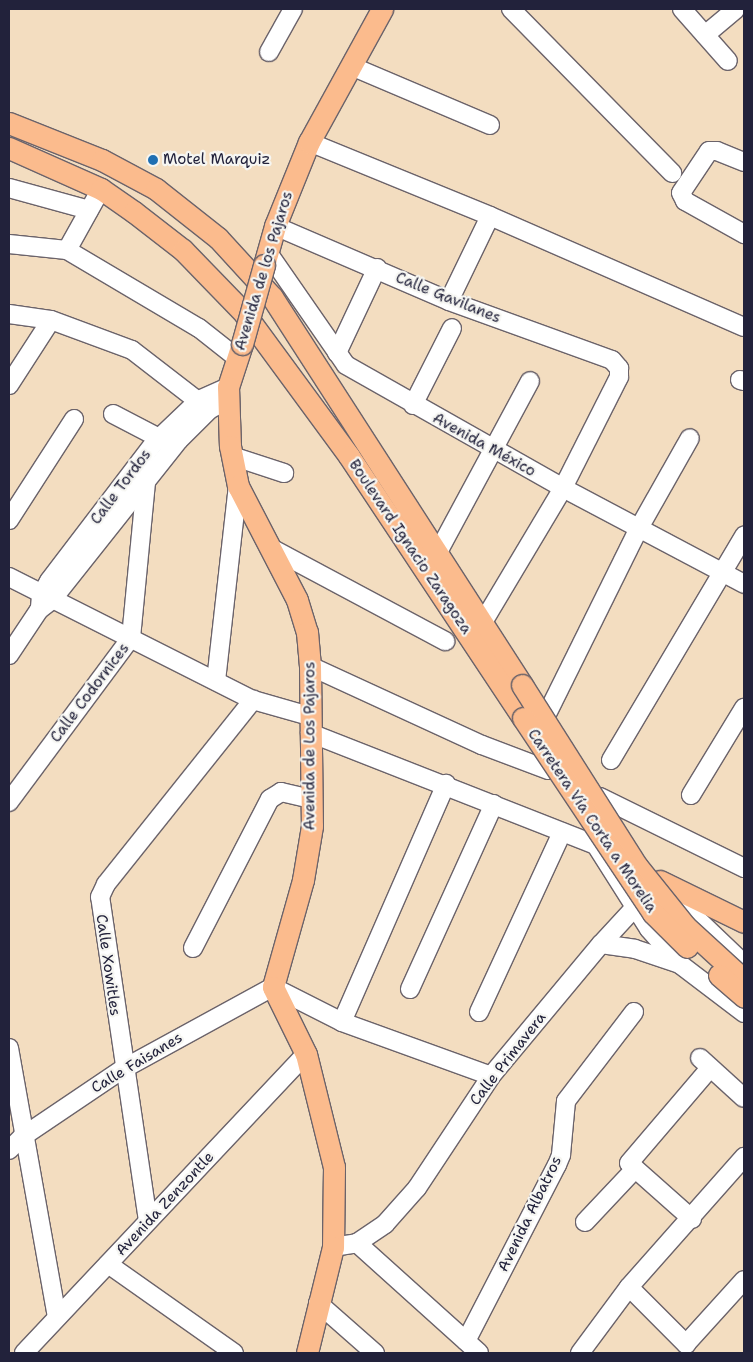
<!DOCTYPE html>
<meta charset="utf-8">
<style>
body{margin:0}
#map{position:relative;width:753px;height:1362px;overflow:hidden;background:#f3ddc0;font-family:"Shantell Sans",sans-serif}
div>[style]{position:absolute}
.roads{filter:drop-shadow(1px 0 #6b636a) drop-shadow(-1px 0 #6b636a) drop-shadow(0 1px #6b636a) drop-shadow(0 -1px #6b636a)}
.minor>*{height:18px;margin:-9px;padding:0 9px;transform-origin:9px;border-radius:9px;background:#fff}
.major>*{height:21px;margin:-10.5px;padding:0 10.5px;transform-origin:10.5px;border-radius:10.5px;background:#fbbb8d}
.bridges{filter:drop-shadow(1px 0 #6b636a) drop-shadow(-1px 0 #6b636a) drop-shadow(0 1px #6b636a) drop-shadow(0 -1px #6b636a)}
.major-bridge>*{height:21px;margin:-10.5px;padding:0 10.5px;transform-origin:10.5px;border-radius:10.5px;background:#fbbb8d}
.dots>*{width:14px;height:14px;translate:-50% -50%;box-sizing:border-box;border:2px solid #f6f6f2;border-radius:50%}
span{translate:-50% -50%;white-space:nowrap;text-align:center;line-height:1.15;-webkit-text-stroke:4.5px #f6f6f2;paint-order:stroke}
.poi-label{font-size:15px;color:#22223b}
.left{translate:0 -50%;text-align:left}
.street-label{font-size:15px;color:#22223b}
.frame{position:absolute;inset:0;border:10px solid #22223b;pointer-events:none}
</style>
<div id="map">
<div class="roads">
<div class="minor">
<i style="left:511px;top:9px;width:230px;rotate:45.5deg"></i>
<i style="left:682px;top:9px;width:69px;rotate:48.5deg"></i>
<i style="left:705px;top:35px;width:40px;rotate:-40deg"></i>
<i style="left:269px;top:52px;width:49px;rotate:-60.8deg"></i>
<i style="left:351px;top:66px;width:151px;rotate:23deg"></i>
<i style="left:309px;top:142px;width:196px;rotate:22.2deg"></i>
<i style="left:490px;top:216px;width:277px;rotate:23.6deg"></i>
<i style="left:744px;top:162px;width:29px;rotate:-158deg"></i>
<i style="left:717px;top:151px;width:8px;rotate:180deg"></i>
<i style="left:709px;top:151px;width:50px;rotate:123.7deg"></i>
<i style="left:681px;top:193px;width:9px;rotate:63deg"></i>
<i style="left:685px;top:201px;width:68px;rotate:29.2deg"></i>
<i style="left:9px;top:188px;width:83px;rotate:15.4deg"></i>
<i style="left:275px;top:226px;width:189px;rotate:23.3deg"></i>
<i style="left:449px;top:301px;width:173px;rotate:19.9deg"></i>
<i style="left:612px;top:360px;width:11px;rotate:49deg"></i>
<i style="left:619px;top:368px;width:9px;rotate:90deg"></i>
<i style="left:619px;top:377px;width:124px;rotate:116.8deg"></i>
<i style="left:563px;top:488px;width:156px;rotate:120.8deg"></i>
<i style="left:9px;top:244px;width:58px;rotate:5.9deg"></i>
<i style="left:67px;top:250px;width:153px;rotate:30.6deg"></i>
<i style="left:199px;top:328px;width:48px;rotate:38.3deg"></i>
<i style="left:67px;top:250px;width:70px;rotate:-60.9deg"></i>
<i style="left:269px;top:254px;width:135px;rotate:55.3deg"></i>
<i style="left:346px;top:365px;width:249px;rotate:29.5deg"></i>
<i style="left:563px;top:488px;width:205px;rotate:27.9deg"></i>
<i style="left:449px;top:301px;width:94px;rotate:-64.2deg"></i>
<i style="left:9px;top:314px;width:42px;rotate:8.1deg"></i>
<i style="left:51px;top:320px;width:86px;rotate:20.3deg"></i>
<i style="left:132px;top:350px;width:95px;rotate:37.7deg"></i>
<i style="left:337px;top:353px;width:94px;rotate:-64.8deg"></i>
<i style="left:740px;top:380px;width:4px;rotate:14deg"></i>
<i style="left:9px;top:385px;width:77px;rotate:-57.1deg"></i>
<i style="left:413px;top:405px;width:86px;rotate:-63.1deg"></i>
<i style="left:113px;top:414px;width:52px;rotate:27.6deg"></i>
<i style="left:232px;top:456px;width:55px;rotate:18.1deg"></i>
<i style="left:9px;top:520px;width:120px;rotate:-57.2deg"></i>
<i style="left:269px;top:547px;width:200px;rotate:28.1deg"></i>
<i style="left:438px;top:552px;width:194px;rotate:-61.7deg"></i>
<i style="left:9px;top:577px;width:273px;rotate:26.8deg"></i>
<i style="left:253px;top:700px;width:58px;rotate:15.9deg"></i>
<i style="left:40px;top:607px;width:12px;rotate:-85deg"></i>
<i style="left:41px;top:595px;width:16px;rotate:-60deg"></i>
<i style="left:49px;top:581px;width:173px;rotate:-52.7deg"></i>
<i style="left:154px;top:443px;width:62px;rotate:-43.7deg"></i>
<i style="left:199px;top:400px;width:32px;rotate:-24deg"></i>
<i style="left:9px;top:655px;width:54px;rotate:-56.3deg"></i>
<i style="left:39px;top:610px;width:16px;rotate:-38deg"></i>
<i style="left:52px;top:600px;width:204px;rotate:-51.6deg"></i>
<i style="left:179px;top:440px;width:42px;rotate:-45deg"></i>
<i style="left:209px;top:410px;width:23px;rotate:-29deg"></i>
<i style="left:310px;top:666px;width:189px;rotate:24.7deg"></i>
<i style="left:482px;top:745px;width:71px;rotate:20.7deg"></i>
<i style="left:216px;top:681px;width:196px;rotate:-83.6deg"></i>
<i style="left:548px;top:712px;width:205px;rotate:-63.7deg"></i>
<i style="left:639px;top:528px;width:103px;rotate:-60.5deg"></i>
<i style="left:310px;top:733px;width:307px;rotate:21.4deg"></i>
<i style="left:611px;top:760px;width:261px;rotate:-59.3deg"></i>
<i style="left:691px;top:795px;width:102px;rotate:-58.7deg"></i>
<i style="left:600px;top:797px;width:161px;rotate:26.2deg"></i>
<i style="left:9px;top:802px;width:204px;rotate:-53.4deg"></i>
<i style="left:131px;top:638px;width:157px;rotate:-84.5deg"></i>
<i style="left:597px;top:847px;width:97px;rotate:57.6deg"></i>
<i style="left:649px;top:929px;width:48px;rotate:48.4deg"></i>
<i style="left:681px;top:965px;width:79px;rotate:37.3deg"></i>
<i style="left:674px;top:897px;width:97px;rotate:43.7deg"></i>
<i style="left:601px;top:944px;width:34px;rotate:8deg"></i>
<i style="left:635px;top:949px;width:47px;rotate:18.4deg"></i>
<i style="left:193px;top:948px;width:168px;rotate:-62.7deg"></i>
<i style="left:270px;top:799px;width:13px;rotate:-32deg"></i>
<i style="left:281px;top:792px;width:32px;rotate:13deg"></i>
<i style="left:410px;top:989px;width:203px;rotate:-65.6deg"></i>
<i style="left:479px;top:1012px;width:198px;rotate:-65.2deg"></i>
<i style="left:342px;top:1022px;width:260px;rotate:-66.4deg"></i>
<i style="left:9px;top:1048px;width:273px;rotate:79.9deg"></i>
<i style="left:700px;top:1058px;width:59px;rotate:42.3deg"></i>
<i style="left:9px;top:1150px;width:18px;rotate:-45deg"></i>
<i style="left:22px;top:1137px;width:122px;rotate:-34deg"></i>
<i style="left:123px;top:1069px;width:171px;rotate:-28.7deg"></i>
<i style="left:273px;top:987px;width:77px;rotate:26.9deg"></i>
<i style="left:342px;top:1022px;width:158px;rotate:19.9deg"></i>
<i style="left:692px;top:1219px;width:84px;rotate:-138.4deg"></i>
<i style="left:629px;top:1163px;width:125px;rotate:-49.5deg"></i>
<i style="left:148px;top:1221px;width:328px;rotate:-98.4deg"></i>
<i style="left:100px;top:897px;width:14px;rotate:-65deg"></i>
<i style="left:106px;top:884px;width:236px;rotate:-51.4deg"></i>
<i style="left:585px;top:1222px;width:73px;rotate:-46.7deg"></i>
<i style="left:357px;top:1243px;width:164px;rotate:42deg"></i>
<i style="left:333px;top:1247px;width:24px;rotate:-9deg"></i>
<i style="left:357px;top:1243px;width:34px;rotate:-34deg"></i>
<i style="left:385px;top:1224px;width:48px;rotate:-48.4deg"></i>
<i style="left:417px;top:1188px;width:134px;rotate:-56.5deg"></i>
<i style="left:491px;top:1076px;width:172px;rotate:-50.2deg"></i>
<i style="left:601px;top:944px;width:75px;rotate:-47.2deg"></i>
<i style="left:108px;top:1264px;width:154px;rotate:35.2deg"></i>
<i style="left:629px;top:1287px;width:81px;rotate:45deg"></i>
<i style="left:686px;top:1344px;width:86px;rotate:-47.8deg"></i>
<i style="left:318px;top:1303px;width:76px;rotate:41.3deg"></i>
<i style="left:466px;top:1341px;width:198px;rotate:-62.7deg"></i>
<i style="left:557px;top:1165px;width:11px;rotate:-68deg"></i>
<i style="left:561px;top:1155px;width:54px;rotate:-84.7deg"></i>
<i style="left:566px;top:1101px;width:112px;rotate:-52.6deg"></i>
<i style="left:24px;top:1353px;width:411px;rotate:-46.7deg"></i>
<i style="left:580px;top:1353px;width:82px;rotate:-53.4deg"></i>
<i style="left:629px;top:1287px;width:174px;rotate:-48.5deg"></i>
</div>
<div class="major">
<i style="left:9px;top:123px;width:100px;rotate:21.7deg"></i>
<i style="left:102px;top:160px;width:61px;rotate:28.2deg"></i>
<i style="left:156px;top:189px;width:79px;rotate:38.3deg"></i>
<i style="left:218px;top:238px;width:80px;rotate:47.5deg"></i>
<i style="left:272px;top:297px;width:462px;rotate:57.2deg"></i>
<i style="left:9px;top:148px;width:101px;rotate:24deg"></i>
<i style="left:101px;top:189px;width:40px;rotate:34.9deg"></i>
<i style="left:134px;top:212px;width:62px;rotate:37.8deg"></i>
<i style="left:183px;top:250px;width:88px;rotate:45.9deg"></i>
<i style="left:244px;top:313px;width:177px;rotate:53.7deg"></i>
<i style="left:349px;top:456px;width:315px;rotate:56.4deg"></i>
<i style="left:264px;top:265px;width:41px;rotate:-74.2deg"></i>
<i style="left:275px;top:226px;width:91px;rotate:-68deg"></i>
<i style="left:309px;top:142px;width:152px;rotate:-61.2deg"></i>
<i style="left:242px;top:344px;width:45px;rotate:108deg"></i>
<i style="left:228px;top:387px;width:59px;rotate:88.1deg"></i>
<i style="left:230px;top:446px;width:41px;rotate:78.7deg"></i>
<i style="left:238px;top:486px;width:128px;rotate:62.6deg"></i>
<i style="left:297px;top:600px;width:34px;rotate:73deg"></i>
<i style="left:307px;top:632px;width:34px;rotate:85deg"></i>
<i style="left:310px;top:666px;width:160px;rotate:89.3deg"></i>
<i style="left:312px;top:826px;width:55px;rotate:99.5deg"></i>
<i style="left:303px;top:880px;width:111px;rotate:105.7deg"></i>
<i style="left:273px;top:987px;width:75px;rotate:63.8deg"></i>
<i style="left:306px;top:1054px;width:116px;rotate:76.1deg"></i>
<i style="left:334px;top:1167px;width:80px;rotate:90.7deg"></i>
<i style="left:333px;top:1247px;width:109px;rotate:103.8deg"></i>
<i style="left:660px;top:881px;width:93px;rotate:26deg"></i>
</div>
</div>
<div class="bridges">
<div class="major-bridge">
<i style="left:242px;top:344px;width:82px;rotate:-74.4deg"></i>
<i style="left:522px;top:685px;width:214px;rotate:57.6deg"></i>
<i style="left:637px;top:866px;width:77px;rotate:51.3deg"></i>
<i style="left:685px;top:926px;width:80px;rotate:42.5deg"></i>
<i style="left:523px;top:718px;width:234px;rotate:56.3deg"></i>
<i style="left:653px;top:913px;width:48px;rotate:45deg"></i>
<i style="left:719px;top:975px;width:33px;rotate:41deg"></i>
</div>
</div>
<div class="dots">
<i style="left:153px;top:160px;background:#1f6fb2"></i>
</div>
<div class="poi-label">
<span class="left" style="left:163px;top:160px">Motel Marquiz</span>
</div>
<div class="street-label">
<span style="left:264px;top:271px;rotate:-73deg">Avenida de los Pajaros</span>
<span style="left:448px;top:298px;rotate:22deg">Calle Gavilanes</span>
<span style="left:484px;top:445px;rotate:29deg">Avenida México</span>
<span style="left:121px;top:487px;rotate:-53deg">Calle Tordos</span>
<span style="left:410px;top:547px;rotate:56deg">Boulevard Ignacio Zaragoza</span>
<span style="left:90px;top:693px;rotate:-53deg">Calle Codornices</span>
<span style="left:310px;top:746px;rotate:-90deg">Avenida de Los Pajaros</span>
<span style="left:592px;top:821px;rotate:56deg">Carretera Vía Corta a Morelia</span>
<span style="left:108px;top:965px;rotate:82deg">Calle Xowitles</span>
<span style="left:508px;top:1059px;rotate:-52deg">Calle Primavera</span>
<span style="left:137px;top:1063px;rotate:-31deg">Calle Faisanes</span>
<span style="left:165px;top:1204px;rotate:-47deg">Avenida Zenzontle</span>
<span style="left:530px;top:1214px;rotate:-64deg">Avenida Albatros</span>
</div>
<div class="frame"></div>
</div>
